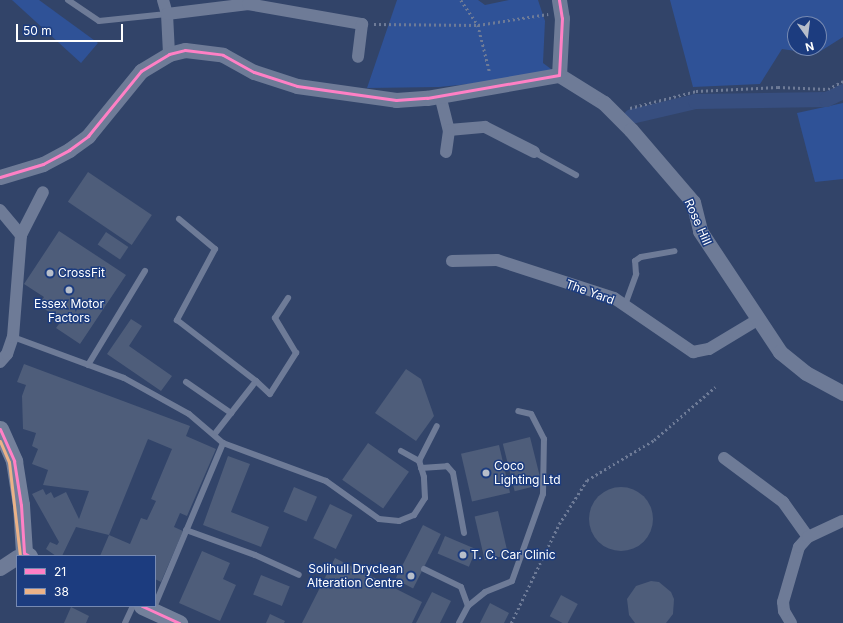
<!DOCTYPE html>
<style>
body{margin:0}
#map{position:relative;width:843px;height:623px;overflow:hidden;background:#324469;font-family:Inter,sans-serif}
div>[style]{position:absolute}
.green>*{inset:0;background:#2f5297}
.canal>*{height:15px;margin:-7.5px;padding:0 7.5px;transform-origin:7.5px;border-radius:7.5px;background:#374e7f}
.building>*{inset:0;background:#4e5d7a;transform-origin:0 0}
.round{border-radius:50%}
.path>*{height:2.5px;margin-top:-1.25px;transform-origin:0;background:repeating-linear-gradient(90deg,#6e7b97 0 2px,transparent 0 5px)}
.service>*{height:6px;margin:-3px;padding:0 3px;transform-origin:3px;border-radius:3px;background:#6e7b97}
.minor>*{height:12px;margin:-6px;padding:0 6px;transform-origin:6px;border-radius:6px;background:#6e7b97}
.tertiary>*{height:15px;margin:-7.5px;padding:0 7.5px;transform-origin:7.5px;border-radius:7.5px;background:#6e7b97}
.secondary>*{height:17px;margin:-8.5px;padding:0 8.5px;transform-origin:8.5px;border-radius:8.5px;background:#73809b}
.bus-1>*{height:3px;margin:-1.5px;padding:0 1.5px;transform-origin:1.5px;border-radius:1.5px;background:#ff80c5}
.bus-2>*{height:3px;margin:-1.5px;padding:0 1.5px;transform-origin:1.5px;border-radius:1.5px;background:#ebb288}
.dots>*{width:11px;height:11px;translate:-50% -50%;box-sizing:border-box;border:2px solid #1c3c7f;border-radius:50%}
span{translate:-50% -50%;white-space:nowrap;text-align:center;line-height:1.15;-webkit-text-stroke:3px #1c3c7f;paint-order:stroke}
.street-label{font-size:12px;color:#fff}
.poi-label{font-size:12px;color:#fff}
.left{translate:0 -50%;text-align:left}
.right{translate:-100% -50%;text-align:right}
.legend{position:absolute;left:16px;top:555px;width:140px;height:52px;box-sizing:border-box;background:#1c3c7f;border:1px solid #778ab2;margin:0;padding:5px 7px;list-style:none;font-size:12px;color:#fff}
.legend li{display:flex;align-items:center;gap:8px;height:20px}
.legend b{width:20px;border:1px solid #778ab2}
.north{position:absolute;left:787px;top:16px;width:40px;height:40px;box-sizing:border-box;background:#1c3c7f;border:1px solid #778ab2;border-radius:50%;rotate:166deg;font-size:11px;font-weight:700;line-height:16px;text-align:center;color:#fff}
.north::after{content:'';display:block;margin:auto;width:14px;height:18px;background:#b7beca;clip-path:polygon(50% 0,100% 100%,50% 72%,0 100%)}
.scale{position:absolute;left:16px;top:24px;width:107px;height:18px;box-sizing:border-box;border:2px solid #fff;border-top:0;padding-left:5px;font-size:12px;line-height:14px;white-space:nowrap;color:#fff;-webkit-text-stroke:3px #1c3c7f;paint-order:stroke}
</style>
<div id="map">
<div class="green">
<i style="clip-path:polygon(12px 0,39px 0,98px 43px,81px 63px)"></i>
<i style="clip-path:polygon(397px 0,478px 0,485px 5px,509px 0,538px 0,545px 21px,543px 63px,559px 75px,439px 87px,367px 88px)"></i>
<i style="clip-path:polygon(evenodd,670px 0,843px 0,843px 37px,816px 54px,782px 49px,760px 84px,693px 87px,670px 0,795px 24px,819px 24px,819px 48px,795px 48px,795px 24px)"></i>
<i style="clip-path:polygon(843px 103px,843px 179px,815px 182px,797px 113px)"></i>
</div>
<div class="canal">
<i style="left:631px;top:116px;width:66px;rotate:-13.2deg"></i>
<i style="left:695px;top:101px;width:131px;rotate:-0.9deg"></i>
<i style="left:826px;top:99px;width:19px;rotate:-25deg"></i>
</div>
<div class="building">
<i style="left:88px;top:172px;width:77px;height:36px;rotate:34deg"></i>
<i style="clip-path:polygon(59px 231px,126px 275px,80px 344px,56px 328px,62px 320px,38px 305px,44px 297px,24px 284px)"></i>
<i style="left:106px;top:232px;width:27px;height:15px;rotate:34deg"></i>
<i style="clip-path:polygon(131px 319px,142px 326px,129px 346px,172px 376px,161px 391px,107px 354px)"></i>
<i style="clip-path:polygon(24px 364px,190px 426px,186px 436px,216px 449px,187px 516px,180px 513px,174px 527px,183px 531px,161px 582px,155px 579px,155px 556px,100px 556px,109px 535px,130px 544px,141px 518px,147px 520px,156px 501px,151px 499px,172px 449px,148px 439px,109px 535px,76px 527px,62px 556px,56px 556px,46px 549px,50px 542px,57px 545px,59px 542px,32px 494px,43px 489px,46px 495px,51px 492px,54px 498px,66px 492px,79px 519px,89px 491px,43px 485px,48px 470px,32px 464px,38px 449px,32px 446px,36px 433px,23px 429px,22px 396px,26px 385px,17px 382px)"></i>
<i style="clip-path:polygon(406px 369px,421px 379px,434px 416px,416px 441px,375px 413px)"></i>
<i style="left:530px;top:437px;width:49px;height:28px;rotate:76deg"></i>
<i style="left:368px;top:443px;width:50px;height:45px;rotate:35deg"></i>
<i style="left:499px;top:445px;width:49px;height:39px;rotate:77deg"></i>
<i style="clip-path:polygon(228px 456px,250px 464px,231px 512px,269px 527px,261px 547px,203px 525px)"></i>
<i style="left:294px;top:487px;width:25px;height:27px;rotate:23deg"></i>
<i class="round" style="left:589px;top:487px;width:64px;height:64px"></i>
<i style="left:330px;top:504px;width:25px;height:38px;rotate:26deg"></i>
<i style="left:498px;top:511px;width:45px;height:24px;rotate:77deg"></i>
<i style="left:423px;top:525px;width:20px;height:61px;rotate:27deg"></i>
<i style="left:445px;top:536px;width:34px;height:19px;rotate:23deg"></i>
<i style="clip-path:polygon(202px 551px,230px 563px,223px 579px,236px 585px,220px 621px,179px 603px)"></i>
<i style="clip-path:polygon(335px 558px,422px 602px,412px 623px,302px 623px)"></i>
<i style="left:261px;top:575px;width:31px;height:21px;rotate:22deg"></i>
<i style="clip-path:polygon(651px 581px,659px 582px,671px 592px,674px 599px,673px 614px,666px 623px,635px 623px,629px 615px,627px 599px,636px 586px)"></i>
<i style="clip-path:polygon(432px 592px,451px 601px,440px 623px,416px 623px)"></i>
<i style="left:561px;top:595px;width:19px;height:24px;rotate:28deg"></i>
<i style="clip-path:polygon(490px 603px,509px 613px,504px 623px,480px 623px)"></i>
<i style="clip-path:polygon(71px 607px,89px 616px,86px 623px,64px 623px)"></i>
<i style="clip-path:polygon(270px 614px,285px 621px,284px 623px,266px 623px)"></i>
</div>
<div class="path">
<i style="left:461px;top:0;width:30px;rotate:56deg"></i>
<i style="left:478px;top:25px;width:49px;rotate:76deg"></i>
<i style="left:374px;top:24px;width:104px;rotate:0.6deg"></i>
<i style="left:478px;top:25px;width:71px;rotate:-8.9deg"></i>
<i style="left:630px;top:108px;width:68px;rotate:-14.4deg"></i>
<i style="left:696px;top:91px;width:82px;rotate:-2.8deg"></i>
<i style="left:778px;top:87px;width:50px;rotate:2.3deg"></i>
<i style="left:828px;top:89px;width:17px;rotate:-28deg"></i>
<i style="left:511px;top:623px;width:110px;rotate:-64.1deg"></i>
<i style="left:559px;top:524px;width:52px;rotate:-57.5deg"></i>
<i style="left:587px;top:480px;width:78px;rotate:-30.8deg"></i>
<i style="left:654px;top:440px;width:81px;rotate:-41deg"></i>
</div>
<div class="service">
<i style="left:68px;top:0;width:37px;rotate:34deg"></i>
<i style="left:99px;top:21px;width:68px;rotate:-5.9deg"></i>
<i style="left:534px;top:152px;width:48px;rotate:28.7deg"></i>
<i style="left:179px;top:219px;width:47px;rotate:39.8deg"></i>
<i style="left:215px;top:249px;width:81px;rotate:118.2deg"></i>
<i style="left:177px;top:320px;width:100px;rotate:37.7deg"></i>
<i style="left:256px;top:381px;width:68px;rotate:127.9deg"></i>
<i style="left:625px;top:305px;width:33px;rotate:-70deg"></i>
<i style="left:636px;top:274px;width:13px;rotate:-94deg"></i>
<i style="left:635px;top:261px;width:7px;rotate:-34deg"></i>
<i style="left:641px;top:257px;width:34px;rotate:-10deg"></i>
<i style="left:13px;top:337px;width:118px;rotate:20.3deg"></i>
<i style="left:124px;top:378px;width:74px;rotate:29deg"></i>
<i style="left:189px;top:414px;width:45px;rotate:40.5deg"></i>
<i style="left:223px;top:443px;width:110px;rotate:20.3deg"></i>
<i style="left:326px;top:481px;width:65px;rotate:35.6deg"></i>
<i style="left:379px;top:519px;width:20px;rotate:6deg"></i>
<i style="left:399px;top:521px;width:16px;rotate:-22deg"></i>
<i style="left:414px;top:515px;width:20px;rotate:-57deg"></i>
<i style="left:425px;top:498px;width:21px;rotate:-93deg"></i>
<i style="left:424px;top:477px;width:17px;rotate:-107deg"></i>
<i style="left:419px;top:461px;width:39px;rotate:-63deg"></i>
<i style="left:88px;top:365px;width:110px;rotate:-58.8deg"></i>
<i style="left:256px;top:381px;width:19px;rotate:43deg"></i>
<i style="left:270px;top:394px;width:49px;rotate:-57.6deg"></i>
<i style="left:296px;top:353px;width:41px;rotate:-121deg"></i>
<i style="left:275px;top:318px;width:24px;rotate:-57deg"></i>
<i style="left:186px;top:382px;width:55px;rotate:34.6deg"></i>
<i style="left:401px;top:451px;width:21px;rotate:29deg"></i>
<i style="left:421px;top:468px;width:26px;rotate:-4deg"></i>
<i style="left:447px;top:466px;width:9px;rotate:49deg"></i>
<i style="left:453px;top:473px;width:61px;rotate:79.6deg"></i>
<i style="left:186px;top:530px;width:73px;rotate:19.9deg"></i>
<i style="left:255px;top:555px;width:48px;rotate:24.4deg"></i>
<i style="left:424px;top:569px;width:41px;rotate:25.9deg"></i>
<i style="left:461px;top:587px;width:20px;rotate:70deg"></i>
<i style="left:468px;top:606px;width:19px;rotate:118deg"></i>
<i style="left:155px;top:605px;width:176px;rotate:-67.2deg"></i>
<i style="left:468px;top:606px;width:22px;rotate:-39deg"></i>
<i style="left:485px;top:592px;width:29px;rotate:-22deg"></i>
<i style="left:512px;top:581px;width:92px;rotate:-70.4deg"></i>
<i style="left:543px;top:494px;width:55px;rotate:-89deg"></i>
<i style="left:544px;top:439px;width:28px;rotate:-117deg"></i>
<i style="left:531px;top:414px;width:13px;rotate:-167deg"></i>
<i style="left:125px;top:623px;width:19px;rotate:-65deg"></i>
</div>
<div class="minor">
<i style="left:163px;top:0;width:15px;rotate:74deg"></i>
<i style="left:167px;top:14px;width:40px;rotate:87.1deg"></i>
<i style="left:167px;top:14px;width:82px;rotate:-7deg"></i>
<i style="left:248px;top:4px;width:116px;rotate:10deg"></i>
<i style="left:362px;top:24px;width:33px;rotate:97deg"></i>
<i style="left:440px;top:95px;width:36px;rotate:76deg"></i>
<i style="left:449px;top:130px;width:36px;rotate:-5deg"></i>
<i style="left:485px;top:127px;width:55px;rotate:27deg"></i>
<i style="left:446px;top:152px;width:22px;rotate:-82deg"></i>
<i style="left:0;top:210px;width:33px;rotate:50deg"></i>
<i style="left:452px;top:261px;width:45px;rotate:-1.3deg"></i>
<i style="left:497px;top:260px;width:123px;rotate:18deg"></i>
<i style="left:614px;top:298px;width:96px;rotate:34.4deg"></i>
<i style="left:693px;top:352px;width:16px;rotate:-11deg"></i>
<i style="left:709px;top:349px;width:56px;rotate:-31.1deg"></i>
<i style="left:0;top:362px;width:11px;rotate:-49deg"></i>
<i style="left:7px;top:354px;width:18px;rotate:-71deg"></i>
<i style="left:13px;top:337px;width:102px;rotate:-85.5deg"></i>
<i style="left:21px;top:235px;width:48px;rotate:-62.9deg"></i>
<i style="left:724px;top:458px;width:74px;rotate:36.7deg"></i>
<i style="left:783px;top:502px;width:43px;rotate:54.5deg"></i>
<i style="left:791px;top:623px;width:14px;rotate:-120deg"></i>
<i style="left:784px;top:611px;width:9px;rotate:-96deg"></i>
<i style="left:783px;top:602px;width:57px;rotate:-73.8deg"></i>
<i style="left:799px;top:547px;width:13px;rotate:-48deg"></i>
<i style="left:808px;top:537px;width:38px;rotate:-25deg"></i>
</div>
<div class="tertiary">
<i style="left:559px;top:0;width:18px;rotate:81deg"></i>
<i style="left:562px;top:18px;width:57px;rotate:93deg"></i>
<i style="left:559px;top:75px;width:53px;rotate:31.9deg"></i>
<i style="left:604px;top:103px;width:38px;rotate:45deg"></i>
<i style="left:631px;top:130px;width:95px;rotate:49.3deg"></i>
<i style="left:693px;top:202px;width:30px;rotate:76deg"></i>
<i style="left:700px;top:231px;width:145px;rotate:56.5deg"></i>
<i style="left:780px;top:352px;width:33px;rotate:39deg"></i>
<i style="left:806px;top:373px;width:42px;rotate:28.4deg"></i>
<i style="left:0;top:177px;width:45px;rotate:-16.8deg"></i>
<i style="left:43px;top:164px;width:30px;rotate:-28deg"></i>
<i style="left:69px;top:150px;width:24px;rotate:-36deg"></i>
<i style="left:88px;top:136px;width:84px;rotate:-50.8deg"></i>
<i style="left:141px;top:71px;width:33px;rotate:-31deg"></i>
<i style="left:169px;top:54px;width:16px;rotate:-14deg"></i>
<i style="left:185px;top:50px;width:38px;rotate:7deg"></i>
<i style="left:223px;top:55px;width:35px;rotate:29deg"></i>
<i style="left:254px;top:72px;width:45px;rotate:18deg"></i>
<i style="left:297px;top:86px;width:100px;rotate:8deg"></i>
<i style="left:396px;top:100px;width:31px;rotate:-4deg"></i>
<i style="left:427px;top:98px;width:134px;rotate:-9.9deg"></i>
<i style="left:0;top:568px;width:20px;rotate:-33deg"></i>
</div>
<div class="secondary">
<i style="left:0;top:429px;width:35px;rotate:66deg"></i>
<i style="left:14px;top:461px;width:45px;rotate:81deg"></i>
<i style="left:21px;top:505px;width:48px;rotate:86.4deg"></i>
<i style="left:24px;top:553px;width:6px;rotate:31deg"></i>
<i style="left:142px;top:606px;width:41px;rotate:24.7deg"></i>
</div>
<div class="bus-1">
<i style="left:559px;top:0;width:18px;rotate:81deg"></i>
<i style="left:562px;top:18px;width:57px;rotate:93deg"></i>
<i style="left:0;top:177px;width:45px;rotate:-16.8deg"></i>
<i style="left:43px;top:164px;width:30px;rotate:-28deg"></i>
<i style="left:69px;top:150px;width:24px;rotate:-36deg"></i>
<i style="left:88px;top:136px;width:84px;rotate:-50.8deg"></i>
<i style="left:141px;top:71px;width:33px;rotate:-31deg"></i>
<i style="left:169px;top:54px;width:16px;rotate:-14deg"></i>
<i style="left:185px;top:50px;width:38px;rotate:7deg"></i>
<i style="left:223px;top:55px;width:35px;rotate:29deg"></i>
<i style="left:254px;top:72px;width:45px;rotate:18deg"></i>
<i style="left:297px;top:86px;width:100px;rotate:8deg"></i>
<i style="left:396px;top:100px;width:31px;rotate:-4deg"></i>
<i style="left:427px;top:98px;width:134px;rotate:-9.9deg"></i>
<i style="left:0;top:429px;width:35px;rotate:66deg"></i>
<i style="left:14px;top:461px;width:45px;rotate:81deg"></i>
<i style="left:21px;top:505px;width:48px;rotate:86.4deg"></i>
<i style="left:24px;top:553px;width:6px;rotate:31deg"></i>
<i style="left:142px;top:606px;width:41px;rotate:24.7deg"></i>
</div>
<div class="bus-2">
<i style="left:0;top:441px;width:23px;rotate:67deg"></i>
<i style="left:9px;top:462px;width:95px;rotate:83.3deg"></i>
</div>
<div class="dots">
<i style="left:50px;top:273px;background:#b7beca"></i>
<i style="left:69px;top:290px;background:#b7beca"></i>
<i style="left:486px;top:473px;background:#b7beca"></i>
<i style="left:463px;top:555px;background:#b7beca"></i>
<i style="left:411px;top:576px;background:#b7beca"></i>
</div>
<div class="street-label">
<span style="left:698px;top:222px;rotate:66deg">Rose Hill</span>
<span style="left:590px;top:292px;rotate:20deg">The Yard</span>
</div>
<div class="poi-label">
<span class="left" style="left:58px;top:273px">CrossFit</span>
<span style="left:69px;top:311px">Essex Motor<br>Factors</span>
<span class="left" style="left:494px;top:473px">Coco<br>Lighting Ltd</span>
<span class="left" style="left:471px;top:555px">T. C. Car Clinic</span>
<span class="right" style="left:403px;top:576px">Solihull Dryclean<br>Alteration Centre</span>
</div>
<ul class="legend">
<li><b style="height:5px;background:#ff80c5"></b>21</li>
<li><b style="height:5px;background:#ebb288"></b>38</li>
</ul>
<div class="north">N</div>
<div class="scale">50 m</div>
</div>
